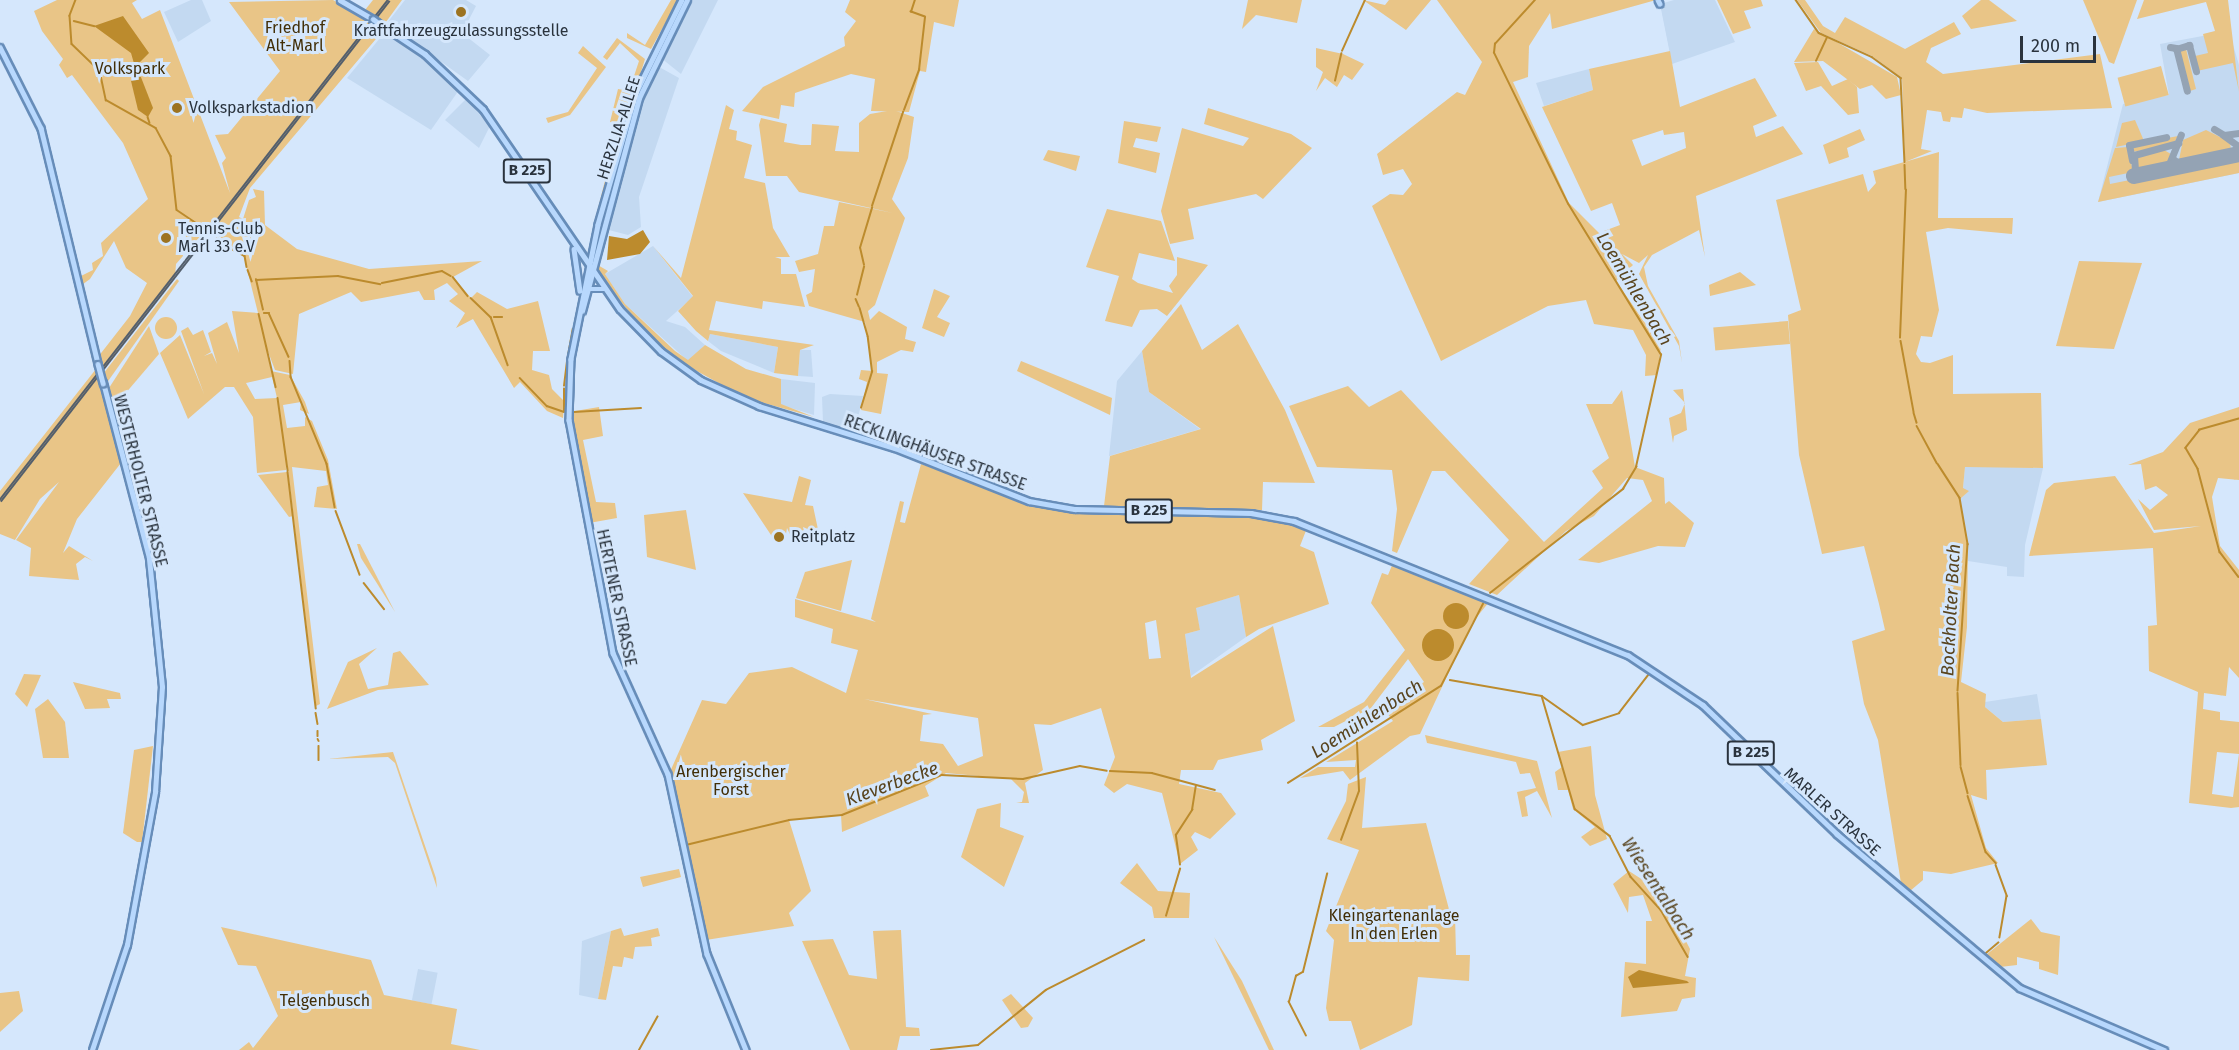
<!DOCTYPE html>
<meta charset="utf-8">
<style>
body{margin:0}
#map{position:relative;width:2239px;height:1050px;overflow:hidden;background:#d5e7fc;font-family:"Fira Sans",sans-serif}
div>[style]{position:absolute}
.built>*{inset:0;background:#c3d9f1;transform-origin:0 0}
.green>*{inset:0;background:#e9c587;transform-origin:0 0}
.round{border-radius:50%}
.water>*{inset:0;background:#bc8b2d}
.stream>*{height:1.5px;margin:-0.75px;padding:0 0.75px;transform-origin:0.75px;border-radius:0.75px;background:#bc8b2d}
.taxiway>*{height:7px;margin:-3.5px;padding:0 3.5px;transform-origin:3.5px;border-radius:3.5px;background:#94a3b4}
.runway>*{height:16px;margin:-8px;padding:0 8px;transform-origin:8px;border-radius:8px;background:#94a3b4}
.roads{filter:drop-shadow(2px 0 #678db9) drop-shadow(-2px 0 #678db9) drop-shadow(0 2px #678db9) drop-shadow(0 -2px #678db9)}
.major>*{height:4.5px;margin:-2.25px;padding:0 2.25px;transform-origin:2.25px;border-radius:2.25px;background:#b8d8fd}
.rail>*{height:4px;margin-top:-2px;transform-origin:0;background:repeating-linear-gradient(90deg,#d5e7fc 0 4.5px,#545f6c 0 9px);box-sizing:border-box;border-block:2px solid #545f6c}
.bridges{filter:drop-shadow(2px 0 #678db9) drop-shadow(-2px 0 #678db9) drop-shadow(0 2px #678db9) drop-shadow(0 -2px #678db9)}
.major-bridge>*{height:4.5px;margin:-2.25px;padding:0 2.25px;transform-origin:2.25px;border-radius:2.25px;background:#b8d8fd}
.dots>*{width:16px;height:16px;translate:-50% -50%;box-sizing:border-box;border:3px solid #d5e7fc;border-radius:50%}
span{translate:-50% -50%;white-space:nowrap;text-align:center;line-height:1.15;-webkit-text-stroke:6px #d5e7fc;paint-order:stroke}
.shield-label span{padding:2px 4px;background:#d5e7fc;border:2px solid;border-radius:4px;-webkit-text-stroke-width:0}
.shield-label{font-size:15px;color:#2a333d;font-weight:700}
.park-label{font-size:16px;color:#422e06}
.poi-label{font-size:16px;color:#2a333d}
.left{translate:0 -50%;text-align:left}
.street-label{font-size:16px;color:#2a333d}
.water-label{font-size:18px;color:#59441e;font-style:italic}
.scale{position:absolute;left:2020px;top:36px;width:76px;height:27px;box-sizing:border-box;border:3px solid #2a333d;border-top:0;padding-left:8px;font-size:18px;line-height:21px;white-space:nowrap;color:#2a333d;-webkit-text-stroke:4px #d5e7fc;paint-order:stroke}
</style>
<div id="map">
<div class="built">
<i style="clip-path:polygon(191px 0,202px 0,211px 21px,178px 42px,164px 12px)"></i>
<i style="clip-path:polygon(405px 0,466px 0,476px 6px,462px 33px,490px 55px,468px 81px,387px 23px)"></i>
<i style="clip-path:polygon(690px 0,718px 0,681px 74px,661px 58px)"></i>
<i style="clip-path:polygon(1674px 0,1715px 0,1735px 42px,1672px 64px,1660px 4px)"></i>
<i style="clip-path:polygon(2229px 31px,2239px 65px,2239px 173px,2098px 202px,2123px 104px,2169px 95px,2160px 44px)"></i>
<i style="clip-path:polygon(385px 32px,421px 55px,459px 90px,431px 130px,347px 78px)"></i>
<i style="clip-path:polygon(661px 68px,679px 78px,639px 197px,641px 227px,628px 235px,605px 229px,643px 97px,655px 69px)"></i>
<i style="clip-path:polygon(1589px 69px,1593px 90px,1544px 106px,1536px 83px)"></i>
<i style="clip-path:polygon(466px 99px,490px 126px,479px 148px,445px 120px)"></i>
<i style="clip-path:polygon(653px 246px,693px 297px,666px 321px,685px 327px,705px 345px,688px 361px,625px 304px,605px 274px)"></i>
<i style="clip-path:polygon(710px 334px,778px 347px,774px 373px,721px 351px,708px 341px)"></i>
<i style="clip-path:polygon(800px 350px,811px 350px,813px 377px,798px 376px)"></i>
<i style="clip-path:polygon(1142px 351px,1149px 392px,1200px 429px,1109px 456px,1117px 381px)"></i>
<i style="clip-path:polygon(781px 379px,815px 383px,814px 415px,781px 405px)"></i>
<i style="clip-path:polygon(830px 394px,863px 396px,855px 431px,823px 422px,822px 397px)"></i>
<i style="clip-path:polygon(1965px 466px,2043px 468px,2025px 545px,2024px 577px,2007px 576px,2007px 567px,1968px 561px,1960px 499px,1968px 491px,1963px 489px)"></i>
<i style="clip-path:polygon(1239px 595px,1246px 637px,1191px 676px,1185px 634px,1200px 630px,1195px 608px)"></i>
<i style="clip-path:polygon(2037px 694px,2041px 719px,2003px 722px,1985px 707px,1985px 702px)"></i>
<i style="clip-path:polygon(611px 931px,598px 999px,579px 995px,582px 941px)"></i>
<i style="left:418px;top:969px;width:20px;height:32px;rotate:11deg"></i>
</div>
<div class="green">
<i style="clip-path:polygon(evenodd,57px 0,137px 0,132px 3px,142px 19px,160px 10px,230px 193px,222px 163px,226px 158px,215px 135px,228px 134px,280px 71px,229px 2px,333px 0,358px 14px,381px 33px,250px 188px,239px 217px,243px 219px,249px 200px,256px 197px,253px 189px,264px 191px,265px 225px,297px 249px,369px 269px,482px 261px,453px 277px,471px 298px,477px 292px,507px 309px,538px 301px,550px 351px,533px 351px,532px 370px,549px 375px,552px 389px,564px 401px,563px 418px,547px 411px,520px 382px,514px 388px,473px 319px,456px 328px,465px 313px,449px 301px,458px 294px,447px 283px,434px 290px,435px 300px,424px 300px,419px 291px,361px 302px,351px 292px,299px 314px,293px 374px,275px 370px,267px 349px,271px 371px,290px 375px,305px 402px,309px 414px,300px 410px,301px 402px,283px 405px,287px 428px,305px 426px,305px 417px,312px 421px,328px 460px,337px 509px,314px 507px,317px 487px,328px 485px,326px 471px,292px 467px,320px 704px,316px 706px,287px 462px,286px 470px,257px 473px,253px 417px,234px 387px,225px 387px,188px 419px,160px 353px,180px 335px,204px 394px,181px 331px,188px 327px,193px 335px,203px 330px,211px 352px,204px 356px,212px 353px,217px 364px,208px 333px,227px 322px,239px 353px,232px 311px,258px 313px,244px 257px,214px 232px,220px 223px,215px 219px,176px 264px,175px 277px,102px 372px,98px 357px,130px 316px,147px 283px,126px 268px,114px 241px,90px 279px,79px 287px,77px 278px,93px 270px,92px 263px,103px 256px,101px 243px,148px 199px,123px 143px,72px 75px,67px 78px,59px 65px,63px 59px,42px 31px,34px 11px,57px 0,272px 377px,277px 398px,255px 399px,246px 383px,272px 377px)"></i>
<i style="clip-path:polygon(373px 0,402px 0,386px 22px,365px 10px)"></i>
<i style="clip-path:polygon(671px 0,678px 0,651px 49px,627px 38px,627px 33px,645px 45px)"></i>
<i style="clip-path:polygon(850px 0,959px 0,954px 27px,934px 22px,926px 72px,920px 71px,909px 112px,871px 111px,875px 79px,851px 74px,795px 93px,794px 107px,781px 105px,779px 119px,742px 111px,763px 87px,845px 46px,844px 37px,856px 21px,845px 12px)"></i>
<i style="clip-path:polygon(1248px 0,1302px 0,1297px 23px,1256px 15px,1242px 29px)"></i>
<i style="clip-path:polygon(1363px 0,1385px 5px,1389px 0,1431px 0,1406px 30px)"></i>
<i style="clip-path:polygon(evenodd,1437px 0,1656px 0,1552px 29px,1550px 13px,1529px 46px,1528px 77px,1513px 82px,1569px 203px,1615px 249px,1604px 231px,1620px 225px,1612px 203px,1591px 211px,1542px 107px,1593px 90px,1589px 69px,1670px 51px,1680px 107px,1755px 78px,1777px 116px,1753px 126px,1756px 137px,1783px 126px,1803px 154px,1696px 196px,1705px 257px,1699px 230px,1652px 255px,1644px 267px,1648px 286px,1679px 341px,1682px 363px,1679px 346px,1639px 274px,1648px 255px,1639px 263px,1622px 254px,1633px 265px,1616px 281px,1661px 346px,1657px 375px,1645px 376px,1646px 355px,1633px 330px,1594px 324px,1586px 300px,1548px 306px,1441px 361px,1372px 206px,1390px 194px,1403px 195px,1412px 184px,1403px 169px,1383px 175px,1377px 154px,1457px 92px,1465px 95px,1482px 62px,1437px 0,1663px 130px,1664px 135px,1684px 132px,1686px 148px,1642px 166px,1632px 140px,1663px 130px)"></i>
<i style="clip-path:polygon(1717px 0,1761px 0,1763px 6px,1744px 11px,1751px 28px,1733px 34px)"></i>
<i style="clip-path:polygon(1797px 0,1805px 0,1823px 26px,1835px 33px,1845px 17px,1905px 49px,1954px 22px,1961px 34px,1931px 48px,1926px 62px,1943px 74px,2100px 54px,2112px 108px,1987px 113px,1964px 108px,1962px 118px,1951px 117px,1950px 122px,1943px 121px,1941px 112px,1927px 110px,1921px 149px,1932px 151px,1905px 162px,1902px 78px,1872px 56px,1821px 33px)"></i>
<i style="clip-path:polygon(1981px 0,1989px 0,2017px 21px,1971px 29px,1962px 16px)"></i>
<i style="clip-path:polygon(2083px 0,2137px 0,2114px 64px,2109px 62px)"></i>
<i style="clip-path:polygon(2144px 0,2228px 0,2239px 92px,2233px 63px,2197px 71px,2195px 56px,2208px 53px,2203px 34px,2215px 31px,2206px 2px,2137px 19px)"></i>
<i style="clip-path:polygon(1814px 29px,1897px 77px,1901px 95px,1886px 99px,1872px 85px,1860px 89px,1823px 61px,1794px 62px)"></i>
<i style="clip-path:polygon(617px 38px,645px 59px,594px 224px,619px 125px,610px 122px,618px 89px,629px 91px,639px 61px,620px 43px,607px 60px,603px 57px)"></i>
<i style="clip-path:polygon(2185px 45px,2196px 89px,2190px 91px,2178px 49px)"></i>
<i style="clip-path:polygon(583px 46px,606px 67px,570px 115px,548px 123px,546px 118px,568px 112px,597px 68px,578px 53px)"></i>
<i style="clip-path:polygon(1316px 48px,1343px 54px,1364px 64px,1352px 80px,1344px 75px,1337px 87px,1325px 78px,1316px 91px,1323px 72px,1316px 67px)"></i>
<i style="clip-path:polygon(1818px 62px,1832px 86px,1848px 79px,1857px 87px,1859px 113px,1848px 115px,1821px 86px,1806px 91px,1794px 63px)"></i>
<i style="left:2161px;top:66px;width:30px;height:45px;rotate:75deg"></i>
<i style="clip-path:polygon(726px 105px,734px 110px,729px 129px,737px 131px,736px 140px,752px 145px,744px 178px,765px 183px,773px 228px,790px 257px,775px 257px,781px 259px,781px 274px,796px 274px,805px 307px,763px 301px,762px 309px,716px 301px,709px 330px,814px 345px,800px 350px,798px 376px,774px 373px,778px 347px,710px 334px,708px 341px,696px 331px,678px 311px,693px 296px,653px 246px,681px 278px)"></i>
<i style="clip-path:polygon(1208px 108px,1291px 134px,1312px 148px,1263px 199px,1256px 194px,1188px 209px,1194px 239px,1170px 244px,1161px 211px,1182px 128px,1243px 146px,1249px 138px,1204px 124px)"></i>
<i style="clip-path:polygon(893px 110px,914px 117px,908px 158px,892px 199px,905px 218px,875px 305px,868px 311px,870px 320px,879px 311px,907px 327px,905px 339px,916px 342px,913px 352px,901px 350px,877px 362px,877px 373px,888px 374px,881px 414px,861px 410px,867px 382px,859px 379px,861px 370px,872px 371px,865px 322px,809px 306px,806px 295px,812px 292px,815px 269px,799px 272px,795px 261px,818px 254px,824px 226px,834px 226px,839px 202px,893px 213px,799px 192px,787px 176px,766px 176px,759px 125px,761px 118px,787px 124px,784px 142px,801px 145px,811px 145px,812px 124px,839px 126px,835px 151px,859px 152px,859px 123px,870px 114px)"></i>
<i style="clip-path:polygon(2135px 120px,2144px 141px,2116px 147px,2122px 123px)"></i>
<i style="clip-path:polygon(1124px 121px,1161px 127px,1157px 142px,1136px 138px,1133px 147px,1160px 153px,1156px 173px,1118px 163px)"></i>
<i style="clip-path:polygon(1860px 129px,1865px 140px,1847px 148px,1849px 157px,1829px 164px,1823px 145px)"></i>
<i style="clip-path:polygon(2206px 130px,2230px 142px,2231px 151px,2179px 160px,2183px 140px)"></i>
<i style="clip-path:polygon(2178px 136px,2173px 145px,2132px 152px,2132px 145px)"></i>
<i style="clip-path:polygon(2128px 147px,2133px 172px,2109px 177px,2110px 184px,2239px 158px,2239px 173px,2098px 202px,2115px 148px)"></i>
<i style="clip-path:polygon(1048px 150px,1080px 156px,1076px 171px,1043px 160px)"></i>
<i style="clip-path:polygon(2164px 150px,2171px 154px,2168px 164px,2136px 168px,2137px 156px)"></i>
<i style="clip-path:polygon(1939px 152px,1938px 218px,2013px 218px,2012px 234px,1948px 228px,1926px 232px,1939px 310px,1932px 337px,1921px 336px,1916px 354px,1921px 362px,1930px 363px,1953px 355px,1953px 394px,2041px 393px,2043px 468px,1965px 467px,1963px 488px,1969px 491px,1960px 499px,1968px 545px,1967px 627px,1961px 682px,1986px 694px,1985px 707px,2003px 722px,2041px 719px,2047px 765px,1986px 770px,1987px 800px,1971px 795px,1986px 848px,1998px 863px,1951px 874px,1923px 871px,1923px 880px,1910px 891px,1901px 883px,1878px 740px,1864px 704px,1852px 641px,1885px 630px,1879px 604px,1864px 546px,1822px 554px,1799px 455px,1788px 315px,1801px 310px,1776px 200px,1863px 174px,1868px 192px,1876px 183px,1873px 171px)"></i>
<i style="clip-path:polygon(1107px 209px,1161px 221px,1175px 261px,1139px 253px,1132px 279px,1138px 283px,1173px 293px,1169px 286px,1177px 275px,1177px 257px,1208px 265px,1167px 316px,1157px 309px,1140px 310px,1132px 327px,1105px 321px,1119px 276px,1086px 267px)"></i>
<i style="clip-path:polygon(2079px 261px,2142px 263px,2114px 349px,2056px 346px)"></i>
<i style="clip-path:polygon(596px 264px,608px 271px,605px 274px,625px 304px,675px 351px,688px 360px,705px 345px,746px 369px,781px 379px,781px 404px,814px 417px,746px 398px,684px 364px,646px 333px,598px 273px)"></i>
<i style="clip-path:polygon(1740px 272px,1756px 285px,1710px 296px,1709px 285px)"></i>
<i style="clip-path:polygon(177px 279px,179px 281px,106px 384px,103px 374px)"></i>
<i style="clip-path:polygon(934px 289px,950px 296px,937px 317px,950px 323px,944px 337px,922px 328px)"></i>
<i style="clip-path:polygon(1181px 304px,1202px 350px,1238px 324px,1285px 410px,1315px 483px,1263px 482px,1262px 510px,1104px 506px,1110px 456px,1201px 429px,1149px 392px,1142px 351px)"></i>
<i class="round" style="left:155px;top:317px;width:22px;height:22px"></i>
<i style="left:1788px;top:321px;width:23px;height:75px;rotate:85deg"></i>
<i style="clip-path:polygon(149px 326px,159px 354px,113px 408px,109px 388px)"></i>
<i style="clip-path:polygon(1021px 361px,1112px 398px,1110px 415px,1017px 371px)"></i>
<i style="clip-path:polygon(96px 369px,121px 463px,77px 519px,63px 553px,69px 546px,93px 561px,85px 557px,76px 564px,79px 580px,29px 576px,31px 548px,16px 540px,59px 482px,40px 499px,15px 540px,0 534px,0 491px)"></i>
<i style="clip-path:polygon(1348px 386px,1369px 407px,1401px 390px,1544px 542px,1603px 488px,1592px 471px,1609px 458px,1586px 404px,1612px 404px,1622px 390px,1635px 467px,1664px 478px,1665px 504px,1669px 501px,1694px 523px,1685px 547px,1658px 546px,1599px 563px,1578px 560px,1652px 501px,1643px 480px,1627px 478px,1594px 516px,1566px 531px,1497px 595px,1469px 584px,1509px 540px,1445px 471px,1432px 471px,1397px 553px,1392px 551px,1397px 509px,1392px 470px,1317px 467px,1289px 406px)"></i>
<i style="clip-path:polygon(1683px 389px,1687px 430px,1674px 436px,1673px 443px,1669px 418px,1681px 413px,1685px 403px,1673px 390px)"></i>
<i style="clip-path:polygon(599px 407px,603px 436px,583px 440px,596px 502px,615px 503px,617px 518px,589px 523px,569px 412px)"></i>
<i style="clip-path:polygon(evenodd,2239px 407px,2239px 480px,2218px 478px,2212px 497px,2220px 546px,2239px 570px,2239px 678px,2229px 667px,2226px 696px,2204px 693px,2203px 709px,2220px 712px,2220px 720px,2239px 722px,2239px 807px,2231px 808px,2189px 803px,2198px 692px,2149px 671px,2148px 626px,2157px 625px,2153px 548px,2029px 556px,2046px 490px,2054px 483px,2115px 476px,2154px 533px,2201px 526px,2154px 530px,2138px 499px,2150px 510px,2168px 495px,2156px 486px,2145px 490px,2141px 464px,2128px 465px,2163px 452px,2190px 423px,2239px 407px,2217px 752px,2239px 754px,2233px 797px,2212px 794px,2217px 752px)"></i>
<i style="clip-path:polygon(evenodd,921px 464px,1030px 504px,1100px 514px,1261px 515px,1307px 528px,1300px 546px,1314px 552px,1329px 604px,1259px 629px,1246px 637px,1239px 595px,1196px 608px,1200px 630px,1185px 634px,1191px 678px,1273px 626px,1295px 721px,1261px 740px,1263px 750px,1218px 760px,1213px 770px,1181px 770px,1179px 784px,1221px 793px,1236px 814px,1210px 839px,1195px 832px,1191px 837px,1198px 850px,1180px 864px,1162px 793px,1127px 784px,1114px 793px,1104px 785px,1115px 757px,1101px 708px,1051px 725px,1034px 724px,1043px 770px,1025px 783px,1029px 803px,1016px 803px,1022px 802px,1024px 792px,1011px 779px,946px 773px,925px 786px,929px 796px,842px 832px,841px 815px,789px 820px,811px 891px,789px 913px,794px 926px,706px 940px,669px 774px,702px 700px,726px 704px,749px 673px,792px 667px,846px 693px,858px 650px,831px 643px,833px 629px,795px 617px,795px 599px,876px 622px,871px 619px,900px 501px,904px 502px,900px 522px,905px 523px,921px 464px,1156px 620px,1161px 658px,1149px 659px,1145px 623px,1156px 620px,921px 464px,864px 699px,978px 718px,983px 756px,958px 766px,943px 744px,920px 741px,923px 715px,932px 714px,864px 699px)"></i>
<i style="clip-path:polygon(287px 472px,293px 516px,289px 517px,258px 475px)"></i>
<i style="clip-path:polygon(799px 476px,811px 480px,805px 505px,813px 506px,819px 534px,803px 527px,806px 539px,794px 543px,787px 528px,785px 540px,777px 544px,743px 493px,792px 502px)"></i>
<i style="clip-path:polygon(686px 510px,696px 570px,647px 557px,644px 515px)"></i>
<i style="clip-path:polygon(357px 544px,360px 544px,395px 612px,361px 558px)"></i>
<i style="clip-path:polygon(852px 560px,841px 611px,796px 598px,805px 572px)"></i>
<i style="clip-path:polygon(1393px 563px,1489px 602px,1472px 623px,1420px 734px,1410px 736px,1350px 780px,1343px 771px,1300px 778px,1318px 767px,1355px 767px,1356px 760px,1326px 762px,1393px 721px,1383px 708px,1424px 682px,1408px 659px,1371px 708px,1334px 727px,1318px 727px,1364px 702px,1405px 650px,1371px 603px,1382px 573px,1388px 575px)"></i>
<i style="clip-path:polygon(377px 648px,359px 664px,368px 689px,388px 685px,393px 653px,400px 651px,429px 685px,378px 690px,327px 709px,348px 662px)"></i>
<i style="clip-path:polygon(24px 674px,41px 675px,27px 707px,15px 694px)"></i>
<i style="clip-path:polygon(73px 682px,120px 693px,121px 699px,107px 699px,110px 708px,85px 709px)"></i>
<i style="clip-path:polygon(48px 699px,65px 722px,69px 758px,43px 758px,35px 709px)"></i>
<i style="clip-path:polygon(1425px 735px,1537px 761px,1552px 818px,1537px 791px,1525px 797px,1528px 816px,1522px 817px,1517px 792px,1536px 788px,1530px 773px,1520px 774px,1516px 762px,1427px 743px)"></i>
<i style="clip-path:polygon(153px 746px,142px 842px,137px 842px,123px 833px,134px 750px)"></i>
<i style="clip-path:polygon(1591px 746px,1595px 795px,1607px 839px,1590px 846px,1581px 837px,1595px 827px,1573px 809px,1568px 790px,1558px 790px,1555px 772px,1562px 767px,1558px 752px)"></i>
<i style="clip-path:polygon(393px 752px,436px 878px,437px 888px,395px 763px,388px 757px,328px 759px)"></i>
<i style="clip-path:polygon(1366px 777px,1362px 828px,1426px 823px,1450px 913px,1455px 914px,1456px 955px,1470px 955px,1469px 981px,1418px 977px,1412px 1025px,1360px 1050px,1351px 1021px,1329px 1021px,1326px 1008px,1334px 940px,1326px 931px,1359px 850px,1327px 839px,1346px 801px,1348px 784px)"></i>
<i style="clip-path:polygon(1001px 803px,1000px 827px,1024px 836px,1004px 887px,961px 857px,977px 809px)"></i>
<i style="clip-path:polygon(1137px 863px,1158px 891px,1190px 893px,1189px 918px,1154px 918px,1152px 907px,1120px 883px)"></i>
<i style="clip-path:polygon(679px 869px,681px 877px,643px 887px,640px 877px)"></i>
<i style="clip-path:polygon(1629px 871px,1660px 891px,1690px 949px,1685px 976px,1696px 978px,1695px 997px,1682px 999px,1677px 1011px,1621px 1017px,1625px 962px,1646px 964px,1646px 921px,1652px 921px,1643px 895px,1629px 897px,1628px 913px,1613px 884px)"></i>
<i style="clip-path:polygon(2031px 919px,2041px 932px,2060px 936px,2058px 975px,2039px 969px,2039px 962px,2017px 957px,2017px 965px,2000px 967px,1986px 955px)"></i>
<i style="clip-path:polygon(221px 927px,371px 960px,384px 995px,457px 1009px,451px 1044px,480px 1050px,239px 1050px,249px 1042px,253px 1048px,278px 1016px,256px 966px,238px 965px)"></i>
<i style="clip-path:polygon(621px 928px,624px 936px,658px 928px,660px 936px,651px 938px,652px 946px,635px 947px,633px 959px,624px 957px,622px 967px,613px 966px,606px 1000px,598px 999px,611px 931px)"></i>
<i style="clip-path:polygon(901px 930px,906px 1027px,919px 1028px,920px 1036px,900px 1036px,897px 1050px,850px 1050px,802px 941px,833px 939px,849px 975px,877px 979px,873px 931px)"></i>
<i style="clip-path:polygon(1214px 937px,1242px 981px,1274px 1050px,1269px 1050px)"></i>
<i style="clip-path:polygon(19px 991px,23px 1011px,0 1032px,0 993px)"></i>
<i style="clip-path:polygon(1011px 994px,1033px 1018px,1028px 1027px,1021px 1028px,1002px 1000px)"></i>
</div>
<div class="water">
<i style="clip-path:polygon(123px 16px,149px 53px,135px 67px,131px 53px,94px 26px)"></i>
<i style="clip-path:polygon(137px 67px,153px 108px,148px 117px,138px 110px,131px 81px)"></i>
<i style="clip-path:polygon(643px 230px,650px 242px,640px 254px,607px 260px,609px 236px,627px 239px)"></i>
<i class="round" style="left:1443px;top:603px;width:26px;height:26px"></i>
<i class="round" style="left:1422px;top:629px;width:32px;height:32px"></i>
<i style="clip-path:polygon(1639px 970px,1687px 981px,1689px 983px,1633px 988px,1628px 977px)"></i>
</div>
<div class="stream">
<i style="left:76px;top:0;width:17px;rotate:111deg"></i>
<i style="left:70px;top:16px;width:28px;rotate:86deg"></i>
<i style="left:72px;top:44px;width:39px;rotate:44deg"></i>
<i style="left:100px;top:71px;width:30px;rotate:78deg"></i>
<i style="left:106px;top:100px;width:57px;rotate:29.2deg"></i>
<i style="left:156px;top:128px;width:32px;rotate:62deg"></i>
<i style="left:171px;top:156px;width:54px;rotate:83.7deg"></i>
<i style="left:177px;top:210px;width:34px;rotate:34deg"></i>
<i style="left:1796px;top:0;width:40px;rotate:55.1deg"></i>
<i style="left:1819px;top:33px;width:58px;rotate:24.4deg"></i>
<i style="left:1872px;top:57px;width:36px;rotate:36deg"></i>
<i style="left:1901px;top:78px;width:84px;rotate:87.3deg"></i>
<i style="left:74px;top:21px;width:21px;rotate:14deg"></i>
<i style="left:1342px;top:51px;width:56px;rotate:-65.7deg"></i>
<i style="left:1816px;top:61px;width:26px;rotate:-65deg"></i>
<i style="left:1335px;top:81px;width:28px;rotate:-77deg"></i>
<i style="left:904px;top:110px;width:43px;rotate:-69.4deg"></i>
<i style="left:919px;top:70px;width:53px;rotate:-83.5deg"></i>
<i style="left:925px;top:17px;width:15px;rotate:-160deg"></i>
<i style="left:911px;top:12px;width:13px;rotate:-72deg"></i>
<i style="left:148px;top:117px;width:6px;rotate:72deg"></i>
<i style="left:1905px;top:165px;width:24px;rotate:88deg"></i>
<i style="left:872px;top:206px;width:99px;rotate:-71.7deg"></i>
<i style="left:214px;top:233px;width:16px;rotate:50deg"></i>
<i style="left:226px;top:246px;width:21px;rotate:28deg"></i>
<i style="left:245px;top:256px;width:11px;rotate:80deg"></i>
<i style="left:864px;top:265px;width:17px;rotate:-103deg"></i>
<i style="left:860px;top:248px;width:42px;rotate:-73.3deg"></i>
<i style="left:248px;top:270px;width:12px;rotate:70deg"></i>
<i style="left:453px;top:277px;width:24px;rotate:52deg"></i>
<i style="left:382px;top:283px;width:61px;rotate:-11.3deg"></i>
<i style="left:442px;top:271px;width:10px;rotate:29deg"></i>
<i style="left:857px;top:295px;width:29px;rotate:-76deg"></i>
<i style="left:471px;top:298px;width:28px;rotate:44deg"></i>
<i style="left:491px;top:317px;width:51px;rotate:70.5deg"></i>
<i style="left:856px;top:299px;width:8px;rotate:67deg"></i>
<i style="left:860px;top:308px;width:29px;rotate:74deg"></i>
<i style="left:263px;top:310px;width:31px;rotate:-103deg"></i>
<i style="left:256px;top:280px;width:82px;rotate:-2.8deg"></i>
<i style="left:338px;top:276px;width:43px;rotate:10.8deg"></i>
<i style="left:264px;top:313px;width:5px"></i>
<i style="left:269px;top:313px;width:48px;rotate:65.6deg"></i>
<i style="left:259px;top:314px;width:75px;rotate:76.9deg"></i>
<i style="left:494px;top:317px;width:8px"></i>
<i style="left:1900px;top:338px;width:148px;rotate:-87.7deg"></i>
<i style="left:1901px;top:341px;width:72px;rotate:79.6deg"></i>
<i style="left:568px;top:356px;width:27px;rotate:-80deg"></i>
<i style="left:290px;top:361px;width:16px;rotate:86deg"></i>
<i style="left:291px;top:377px;width:94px;rotate:67.5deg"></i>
<i style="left:327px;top:464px;width:44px;rotate:79.5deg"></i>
<i style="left:520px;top:378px;width:39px;rotate:46deg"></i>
<i style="left:547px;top:406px;width:18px;rotate:19deg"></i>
<i style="left:564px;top:412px;width:23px;rotate:-90deg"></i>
<i style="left:564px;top:386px;width:26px;rotate:-83deg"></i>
<i style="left:278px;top:398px;width:73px;rotate:82.1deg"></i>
<i style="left:861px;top:408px;width:38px;rotate:-73deg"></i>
<i style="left:872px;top:372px;width:35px;rotate:-97deg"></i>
<i style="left:574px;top:412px;width:67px;rotate:-3.4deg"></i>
<i style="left:1914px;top:413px;width:10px;rotate:73deg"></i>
<i style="left:2239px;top:419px;width:41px;rotate:164.2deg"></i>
<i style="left:2200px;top:430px;width:23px;rotate:128deg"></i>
<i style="left:2186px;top:448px;width:24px;rotate:60deg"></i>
<i style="left:2198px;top:469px;width:86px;rotate:75.2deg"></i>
<i style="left:2220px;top:552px;width:31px;rotate:53deg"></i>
<i style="left:1917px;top:426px;width:42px;rotate:61.6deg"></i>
<i style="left:1938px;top:464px;width:40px;rotate:57.1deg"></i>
<i style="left:1960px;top:498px;width:47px;rotate:80.1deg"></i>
<i style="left:1968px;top:544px;width:147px;rotate:93.9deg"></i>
<i style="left:288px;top:472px;width:238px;rotate:83.2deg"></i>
<i style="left:336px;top:511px;width:68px;rotate:69.4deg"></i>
<i style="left:364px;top:583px;width:33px;rotate:52deg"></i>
<i style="left:1490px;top:593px;width:169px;rotate:-38deg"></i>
<i style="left:1623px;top:489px;width:26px;rotate:-59deg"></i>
<i style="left:1636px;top:467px;width:115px;rotate:-77.4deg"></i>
<i style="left:1661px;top:355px;width:177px;rotate:-121.6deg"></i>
<i style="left:1568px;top:204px;width:168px;rotate:-116.1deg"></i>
<i style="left:1494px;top:53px;width:9px;rotate:-84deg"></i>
<i style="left:1495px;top:44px;width:59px;rotate:-47.7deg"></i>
<i style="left:1450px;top:680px;width:93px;rotate:9.9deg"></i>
<i style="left:1542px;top:696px;width:118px;rotate:73.7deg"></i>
<i style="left:1575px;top:809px;width:44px;rotate:37.6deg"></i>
<i style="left:1610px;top:836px;width:46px;rotate:62.9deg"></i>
<i style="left:1631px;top:877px;width:45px;rotate:47.7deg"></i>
<i style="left:1661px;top:910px;width:54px;rotate:60.1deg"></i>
<i style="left:1958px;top:693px;width:72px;rotate:87.6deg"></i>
<i style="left:1542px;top:696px;width:50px;rotate:35.3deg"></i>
<i style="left:1583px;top:725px;width:38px;rotate:-18deg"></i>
<i style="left:1619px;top:713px;width:49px;rotate:-52.4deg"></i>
<i style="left:316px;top:713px;width:11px;rotate:80deg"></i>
<i style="left:318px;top:731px;width:5px;rotate:90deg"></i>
<i style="left:318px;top:739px;width:2px;rotate:63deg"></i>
<i style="left:319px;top:746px;width:14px;rotate:90deg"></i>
<i style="left:1961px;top:767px;width:27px;rotate:75deg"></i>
<i style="left:1110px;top:771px;width:42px;rotate:2.7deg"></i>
<i style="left:1152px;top:773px;width:65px;rotate:15.1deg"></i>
<i style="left:1288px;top:783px;width:181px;rotate:-32.4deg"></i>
<i style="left:1441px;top:686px;width:92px;rotate:-62.9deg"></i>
<i style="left:1968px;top:796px;width:59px;rotate:72.2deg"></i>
<i style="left:1986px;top:852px;width:15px;rotate:48deg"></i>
<i style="left:1341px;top:840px;width:52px;rotate:-69.8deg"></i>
<i style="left:1359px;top:791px;width:48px;rotate:-92.4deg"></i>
<i style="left:686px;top:845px;width:106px;rotate:-13.6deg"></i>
<i style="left:789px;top:820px;width:53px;rotate:-5.4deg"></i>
<i style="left:842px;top:815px;width:108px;rotate:-21.8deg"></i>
<i style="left:942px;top:775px;width:81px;rotate:2.8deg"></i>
<i style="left:1023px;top:779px;width:58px;rotate:-12.8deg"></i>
<i style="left:1080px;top:766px;width:27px;rotate:10deg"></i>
<i style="left:1180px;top:865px;width:30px;rotate:-98deg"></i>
<i style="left:1176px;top:835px;width:30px;rotate:-57deg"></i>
<i style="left:1192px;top:810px;width:24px;rotate:-81deg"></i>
<i style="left:1996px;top:865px;width:33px;rotate:70deg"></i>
<i style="left:2007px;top:896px;width:42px;rotate:99.7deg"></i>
<i style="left:1166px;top:916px;width:49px;rotate:-73.4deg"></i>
<i style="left:1986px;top:953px;width:16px;rotate:-40deg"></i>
<i style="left:1306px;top:1036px;width:38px;rotate:-117deg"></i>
<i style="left:1289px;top:1002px;width:27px;rotate:-75deg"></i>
<i style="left:1296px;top:976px;width:8px;rotate:-30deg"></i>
<i style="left:1303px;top:972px;width:101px;rotate:-76.2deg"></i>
<i style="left:639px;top:1050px;width:38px;rotate:-61deg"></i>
<i style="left:931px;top:1050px;width:47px;rotate:-6.1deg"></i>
<i style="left:978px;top:1045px;width:87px;rotate:-39deg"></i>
<i style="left:1046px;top:990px;width:110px;rotate:-27deg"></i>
</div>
<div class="taxiway">
<i style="left:2170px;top:47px;width:6px;rotate:9deg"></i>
<i style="left:2176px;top:48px;width:44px;rotate:75.7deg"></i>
<i style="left:2176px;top:49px;width:14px;rotate:-17deg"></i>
<i style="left:2189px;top:45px;width:27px;rotate:75deg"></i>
<i style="left:2214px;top:129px;width:12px;rotate:31deg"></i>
<i style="left:2224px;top:135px;width:15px;rotate:-8deg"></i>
<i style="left:2223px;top:135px;width:19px;rotate:36deg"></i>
<i style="left:2238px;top:146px;width:10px;rotate:119deg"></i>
<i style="left:2173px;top:159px;width:11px;rotate:38deg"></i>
<i style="left:2132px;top:160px;width:15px;rotate:-101deg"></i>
<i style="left:2129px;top:145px;width:38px;rotate:-12deg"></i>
<i style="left:2167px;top:169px;width:37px;rotate:-68deg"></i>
<i style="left:2143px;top:174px;width:9px;rotate:-153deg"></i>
<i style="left:2135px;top:170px;width:15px;rotate:-94deg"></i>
<i style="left:2134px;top:155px;width:46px;rotate:-15.3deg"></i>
</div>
<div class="runway">
<i style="left:2134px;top:176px;width:107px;rotate:-11.8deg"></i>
</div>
<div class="roads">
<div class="major">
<i style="left:340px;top:0;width:38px;rotate:30deg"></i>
<i style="left:682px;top:0;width:104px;rotate:116.3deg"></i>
<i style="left:636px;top:93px;width:137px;rotate:106.1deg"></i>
<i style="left:598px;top:225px;width:137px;rotate:101.4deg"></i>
<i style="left:571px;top:359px;width:61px;rotate:91.9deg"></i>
<i style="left:569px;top:420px;width:237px;rotate:79.3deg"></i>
<i style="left:613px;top:653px;width:133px;rotate:65.6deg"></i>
<i style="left:668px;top:774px;width:184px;rotate:77.8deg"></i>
<i style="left:707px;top:954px;width:104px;rotate:67.9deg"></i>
<i style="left:1658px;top:0;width:4px;rotate:63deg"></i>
<i style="left:377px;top:22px;width:58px;rotate:33.7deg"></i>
<i style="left:425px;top:54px;width:80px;rotate:43.5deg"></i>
<i style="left:483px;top:109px;width:242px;rotate:55.6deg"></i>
<i style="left:620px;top:309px;width:59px;rotate:45.7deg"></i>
<i style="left:661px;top:351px;width:49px;rotate:35.9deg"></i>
<i style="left:701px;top:380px;width:64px;rotate:24.1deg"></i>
<i style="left:759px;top:406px;width:142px;rotate:17.2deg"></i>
<i style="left:895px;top:448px;width:144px;rotate:21.6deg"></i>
<i style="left:1029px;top:501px;width:47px;rotate:9.9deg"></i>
<i style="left:1075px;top:509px;width:176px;rotate:1.3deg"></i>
<i style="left:1251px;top:513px;width:44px;rotate:10.5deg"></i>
<i style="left:1294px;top:521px;width:360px;rotate:21.9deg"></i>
<i style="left:1628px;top:655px;width:90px;rotate:33.7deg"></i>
<i style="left:1703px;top:705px;width:186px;rotate:43.9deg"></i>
<i style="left:1837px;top:834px;width:239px;rotate:40.1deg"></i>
<i style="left:2020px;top:988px;width:157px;rotate:23.3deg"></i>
<i style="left:0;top:47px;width:91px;rotate:63.2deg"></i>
<i style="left:41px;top:128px;width:243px;rotate:76.4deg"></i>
<i style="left:574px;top:249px;width:42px;rotate:81.9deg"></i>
<i style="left:588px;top:289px;width:16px"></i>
<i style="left:582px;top:311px;width:220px;rotate:-75deg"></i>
<i style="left:639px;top:98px;width:109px;rotate:-63.9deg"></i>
<i style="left:92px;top:1050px;width:111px;rotate:-71.6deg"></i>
<i style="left:127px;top:945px;width:156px;rotate:-79.6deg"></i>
<i style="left:155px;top:792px;width:105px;rotate:-86.2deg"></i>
<i style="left:162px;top:687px;width:130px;rotate:-95.8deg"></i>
<i style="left:149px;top:558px;width:181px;rotate:-104.7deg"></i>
</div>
</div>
<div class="rail">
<i style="left:0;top:501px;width:634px;rotate:-52.17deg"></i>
</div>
<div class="bridges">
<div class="major-bridge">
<i style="left:373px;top:19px;width:5px;rotate:37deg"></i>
<i style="left:98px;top:364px;width:20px;rotate:75deg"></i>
</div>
</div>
<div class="dots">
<i style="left:461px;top:12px;background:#9c7321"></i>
<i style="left:177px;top:108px;background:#9c7321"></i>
<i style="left:166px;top:238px;background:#9c7321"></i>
<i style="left:779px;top:537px;background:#9c7321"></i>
</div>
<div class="shield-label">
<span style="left:527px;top:171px">B 225</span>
<span style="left:1149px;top:511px">B 225</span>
<span style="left:1751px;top:753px">B 225</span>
</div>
<div class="park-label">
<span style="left:295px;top:37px">Friedhof<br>Alt-Marl</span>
<span style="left:130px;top:69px">Volkspark</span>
<span style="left:731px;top:781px">Arenbergischer<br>Forst</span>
<span style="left:1394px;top:925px">Kleingartenanlage<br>In den Erlen</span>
<span style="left:325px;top:1001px">Telgenbusch</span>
</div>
<div class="poi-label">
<span style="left:461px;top:31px">Kraftfahrzeugzulassungsstelle</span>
<span class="left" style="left:189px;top:108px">Volksparkstadion</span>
<span class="left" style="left:178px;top:238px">Tennis-Club<br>Marl 33 e.V</span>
<span class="left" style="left:791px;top:537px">Reitplatz</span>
</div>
<div class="street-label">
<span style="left:619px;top:128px;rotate:-72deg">HERZLIA-ALLEE</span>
<span style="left:935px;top:453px;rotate:20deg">RECKLINGHÄUSER STRASSE</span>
<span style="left:140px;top:481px;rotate:76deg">WESTERHOLTER STRASSE</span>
<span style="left:616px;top:598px;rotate:78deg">HERTENER STRASSE</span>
<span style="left:1832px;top:812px;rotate:42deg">MARLER STRASSE</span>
</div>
<div class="water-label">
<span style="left:1634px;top:289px;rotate:59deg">Loemühlenbach</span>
<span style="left:1951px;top:610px;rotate:-87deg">Bockholter Bach</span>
<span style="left:1367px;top:719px;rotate:-33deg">Loemühlenbach</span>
<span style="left:892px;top:784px;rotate:-20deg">Kleverbecke</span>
<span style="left:1658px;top:889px;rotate:57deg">Wiesentalbach</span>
</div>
<div class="scale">200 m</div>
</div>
